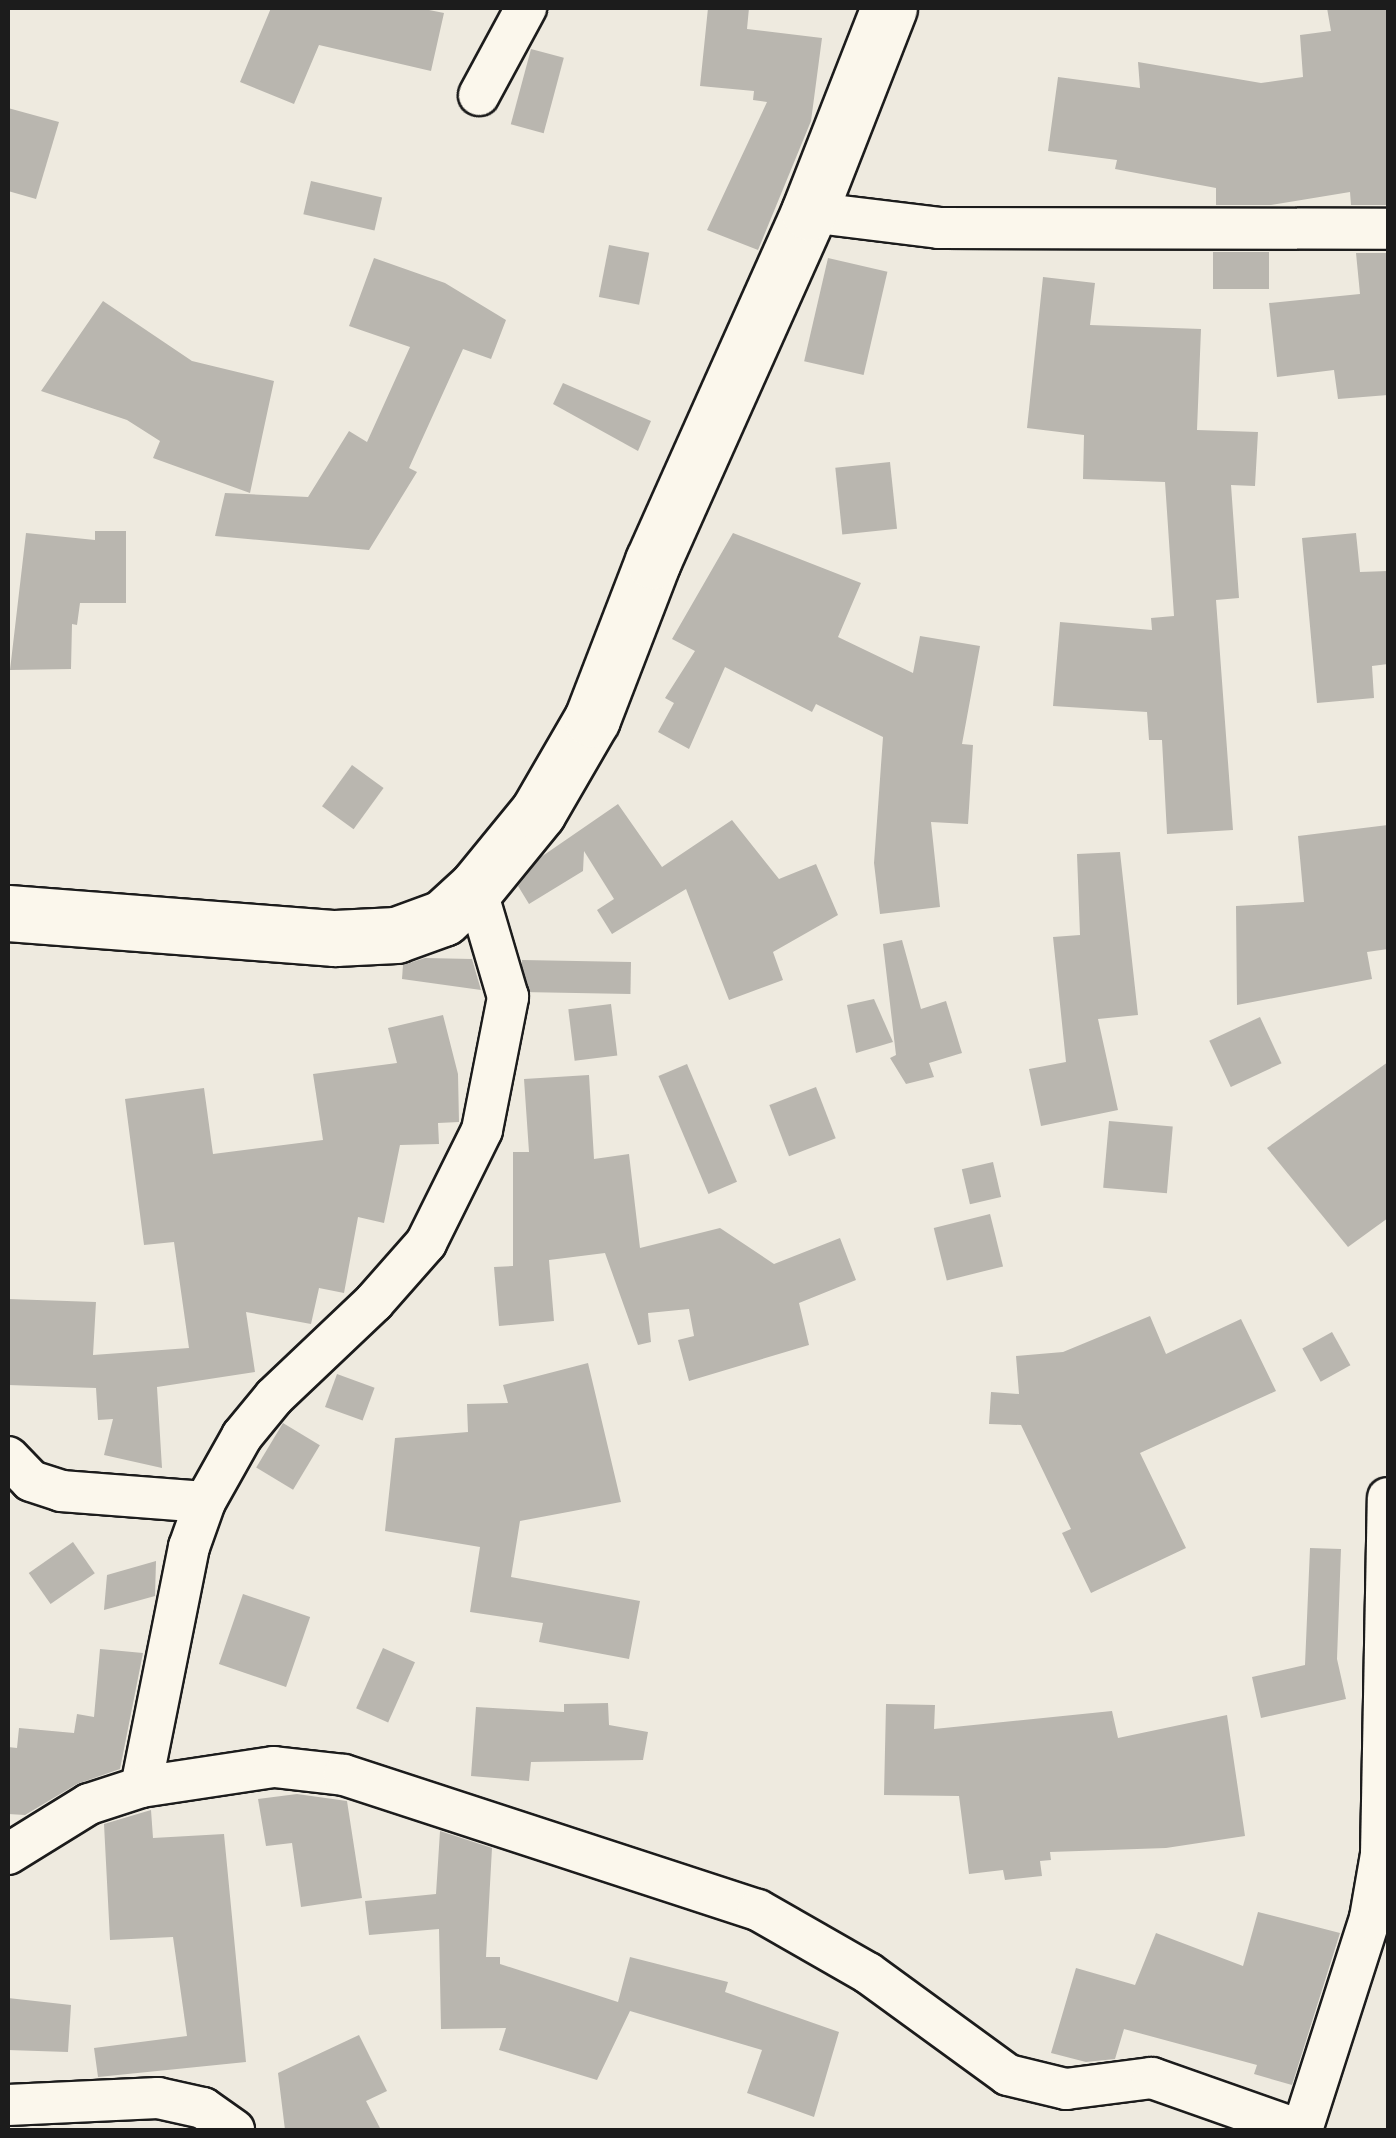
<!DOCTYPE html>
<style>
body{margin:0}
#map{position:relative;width:1396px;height:2138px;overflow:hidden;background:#eeeadf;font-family:"Comic Neue",sans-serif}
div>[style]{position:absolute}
.building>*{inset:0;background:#b9b6af;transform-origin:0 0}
.roads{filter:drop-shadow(2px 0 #1c1c1c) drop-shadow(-2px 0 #1c1c1c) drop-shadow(0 2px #1c1c1c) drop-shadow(0 -2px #1c1c1c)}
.minor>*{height:40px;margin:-20px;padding:0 20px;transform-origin:20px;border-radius:20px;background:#fbf7ec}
.secondary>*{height:55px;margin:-27.5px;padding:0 27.5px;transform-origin:27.5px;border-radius:27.5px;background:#fbf7ec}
span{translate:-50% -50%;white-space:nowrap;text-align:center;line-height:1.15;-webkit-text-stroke:8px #fbf7ec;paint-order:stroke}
.frame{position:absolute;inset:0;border:10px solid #1c1c1c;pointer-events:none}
</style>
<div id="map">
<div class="building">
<i style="clip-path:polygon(271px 8px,419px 8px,444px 13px,431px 71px,319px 45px,294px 104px,240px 82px)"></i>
<i style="clip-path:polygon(708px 8px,749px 8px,747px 29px,822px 38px,811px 121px,758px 250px,707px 230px,767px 102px,753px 100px,754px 91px,700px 86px)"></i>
<i style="clip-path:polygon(1327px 8px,1388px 8px,1388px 205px,1351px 205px,1350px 192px,1271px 205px,1216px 205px,1216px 188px,1115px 169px,1117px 160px,1048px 151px,1058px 77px,1140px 88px,1138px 62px,1261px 83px,1303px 77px,1300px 35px,1331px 31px)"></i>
<i style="left:531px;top:49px;width:34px;height:78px;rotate:15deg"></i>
<i style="clip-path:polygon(8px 108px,59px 122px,36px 199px,8px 191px)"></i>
<i style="left:311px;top:181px;width:73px;height:34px;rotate:13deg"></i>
<i style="left:609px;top:245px;width:41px;height:53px;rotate:11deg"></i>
<i style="left:1213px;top:252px;width:56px;height:37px"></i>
<i style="clip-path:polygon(1356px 253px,1388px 253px,1388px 395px,1338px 399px,1334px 370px,1277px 377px,1269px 303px,1360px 294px)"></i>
<i style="clip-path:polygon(374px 258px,445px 283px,506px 320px,491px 359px,463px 349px,409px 468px,417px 472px,369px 550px,215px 536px,225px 493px,308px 497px,349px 431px,367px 442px,410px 347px,349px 326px)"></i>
<i style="left:828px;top:258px;width:61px;height:106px;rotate:13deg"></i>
<i style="clip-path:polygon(1043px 277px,1095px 283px,1090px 325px,1201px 329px,1197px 430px,1258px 432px,1255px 486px,1231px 485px,1239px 598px,1216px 600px,1233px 830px,1167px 834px,1162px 740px,1149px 740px,1147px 712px,1053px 706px,1060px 622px,1152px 630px,1151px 618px,1174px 616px,1165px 482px,1083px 479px,1084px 435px,1027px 428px)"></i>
<i style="clip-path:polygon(103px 301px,192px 361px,274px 381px,250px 493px,153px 458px,160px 441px,127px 420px,41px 391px)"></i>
<i style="clip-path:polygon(563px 383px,651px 421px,638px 451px,553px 404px)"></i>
<i style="left:890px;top:462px;width:67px;height:55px;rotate:84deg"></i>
<i style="clip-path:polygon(95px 531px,126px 531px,126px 603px,80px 603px,77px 625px,72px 624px,71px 669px,10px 670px,26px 533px,95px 540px)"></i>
<i style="clip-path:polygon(733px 533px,861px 583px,838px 637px,913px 673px,920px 636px,980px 646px,962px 744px,973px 745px,968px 824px,931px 822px,940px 907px,880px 914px,874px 863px,883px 737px,816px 704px,812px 712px,725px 667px,689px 749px,658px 732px,674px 703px,665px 698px,695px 651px,672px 639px)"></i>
<i style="clip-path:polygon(1356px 533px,1360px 572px,1388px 571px,1388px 664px,1372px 666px,1374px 698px,1317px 703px,1302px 538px)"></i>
<i style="left:352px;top:765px;width:39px;height:51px;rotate:36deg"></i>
<i style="clip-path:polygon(618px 804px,662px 867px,732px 820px,779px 879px,816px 864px,838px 915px,773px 952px,783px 980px,729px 1000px,686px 889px,612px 934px,597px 910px,614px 899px,584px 851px,583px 871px,529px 904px,518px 886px,541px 857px)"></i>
<i style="clip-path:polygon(1388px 825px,1388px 949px,1367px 952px,1372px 979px,1237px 1005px,1236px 906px,1304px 902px,1298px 836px)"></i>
<i style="clip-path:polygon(1120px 852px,1138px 1015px,1098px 1019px,1118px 1110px,1041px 1126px,1029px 1069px,1066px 1062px,1053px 937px,1080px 935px,1077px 854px)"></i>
<i style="clip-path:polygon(902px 940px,921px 1009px,946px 1001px,962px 1053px,929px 1063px,934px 1077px,906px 1084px,890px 1058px,896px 1055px,883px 944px)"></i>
<i style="clip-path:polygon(425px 958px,472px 959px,481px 990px,402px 979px,403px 965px)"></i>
<i style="left:522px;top:960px;width:109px;height:32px;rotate:1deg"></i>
<i style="clip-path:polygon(874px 999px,893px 1042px,856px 1053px,847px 1005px)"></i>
<i style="left:611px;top:1004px;width:52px;height:43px;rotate:83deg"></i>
<i style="clip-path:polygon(443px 1015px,458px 1074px,459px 1122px,438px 1123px,439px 1144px,400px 1145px,384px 1223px,358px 1217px,344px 1293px,319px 1288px,311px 1324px,246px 1312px,255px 1372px,157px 1387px,162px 1468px,104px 1455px,113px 1419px,98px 1420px,96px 1388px,8px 1385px,8px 1299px,96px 1302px,93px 1355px,189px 1348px,174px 1242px,144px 1245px,125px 1099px,204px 1088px,213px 1154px,323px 1140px,313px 1074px,397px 1063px,388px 1028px)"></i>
<i style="left:1260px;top:1017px;width:51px;height:56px;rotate:65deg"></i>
<i style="clip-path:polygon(1388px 1062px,1388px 1218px,1348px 1247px,1267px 1148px)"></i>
<i style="left:687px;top:1064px;width:128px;height:31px;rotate:67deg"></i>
<i style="clip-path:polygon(589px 1075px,594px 1159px,629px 1154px,640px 1248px,720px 1228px,774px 1264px,840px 1238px,856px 1280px,799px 1303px,809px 1345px,689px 1381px,678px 1340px,694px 1336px,689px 1309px,648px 1313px,651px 1342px,638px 1345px,605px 1253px,549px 1260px,554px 1321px,499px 1326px,494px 1267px,513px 1266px,513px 1152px,529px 1152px,524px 1079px)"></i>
<i style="left:816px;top:1087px;width:55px;height:50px;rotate:69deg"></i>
<i style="left:1109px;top:1121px;width:64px;height:67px;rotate:5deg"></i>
<i style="left:993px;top:1162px;width:36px;height:32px;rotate:77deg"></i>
<i style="left:990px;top:1214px;width:54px;height:58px;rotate:76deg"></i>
<i style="clip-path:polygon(1150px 1316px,1166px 1354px,1241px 1319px,1276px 1391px,1140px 1453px,1186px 1548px,1091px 1593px,1062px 1533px,1071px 1529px,1021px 1425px,989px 1424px,991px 1392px,1019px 1394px,1016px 1356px,1063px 1352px)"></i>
<i style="left:1332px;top:1332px;width:38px;height:34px;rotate:61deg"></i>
<i style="clip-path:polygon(588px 1363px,621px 1502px,520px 1521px,511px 1577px,640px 1601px,629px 1659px,539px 1642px,543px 1623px,470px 1612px,480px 1547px,385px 1531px,395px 1438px,468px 1432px,467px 1404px,508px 1403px,503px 1385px)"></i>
<i style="left:337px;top:1374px;width:40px;height:35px;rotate:20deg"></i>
<i style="left:283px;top:1423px;width:43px;height:52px;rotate:31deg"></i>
<i style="left:73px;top:1542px;width:38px;height:54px;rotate:55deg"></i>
<i style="clip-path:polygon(1310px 1548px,1341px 1549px,1337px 1659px,1346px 1699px,1261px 1718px,1252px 1677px,1305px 1665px)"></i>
<i style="clip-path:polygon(156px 1561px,155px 1596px,104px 1610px,107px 1575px)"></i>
<i style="left:243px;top:1594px;width:71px;height:74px;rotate:19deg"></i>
<i style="left:383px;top:1648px;width:35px;height:66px;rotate:24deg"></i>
<i style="clip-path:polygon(100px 1649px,143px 1653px,120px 1769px,77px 1784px,25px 1815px,8px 1814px,8px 1747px,17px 1748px,19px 1728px,74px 1733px,77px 1714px,94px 1717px)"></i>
<i style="clip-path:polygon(608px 1703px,609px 1725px,648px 1732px,643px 1760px,531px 1762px,529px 1781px,471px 1776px,476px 1707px,564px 1712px,564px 1704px)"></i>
<i style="clip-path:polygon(886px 1704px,935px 1705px,934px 1729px,1112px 1711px,1118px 1738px,1227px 1715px,1245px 1836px,1166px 1848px,1050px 1852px,1051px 1860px,1040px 1861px,1042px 1876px,1005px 1880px,1003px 1870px,969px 1874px,959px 1796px,884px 1795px)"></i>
<i style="clip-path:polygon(297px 1794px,347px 1801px,362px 1898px,301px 1907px,292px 1843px,266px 1846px,258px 1799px)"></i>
<i style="clip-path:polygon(151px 1810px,153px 1838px,224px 1834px,246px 2062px,98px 2077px,94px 2048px,187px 2036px,173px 1937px,110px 1940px,104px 1824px)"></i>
<i style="clip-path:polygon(440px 1831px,492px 1848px,486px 1957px,500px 1957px,500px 1964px,618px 2002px,630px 1957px,728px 1982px,725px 1992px,839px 2032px,814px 2117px,747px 2093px,762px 2050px,630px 2011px,597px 2080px,499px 2050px,506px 2028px,441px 2029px,439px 1929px,369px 1935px,365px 1901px,436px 1894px)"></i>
<i style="clip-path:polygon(1258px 1912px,1340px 1933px,1292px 2085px,1254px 2074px,1257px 2065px,1124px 2029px,1115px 2059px,1086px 2062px,1051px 2053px,1076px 1968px,1135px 1985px,1156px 1933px,1243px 1966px)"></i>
<i style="clip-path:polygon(8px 1998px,71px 2005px,68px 2052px,8px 2050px)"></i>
<i style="clip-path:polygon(359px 2035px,387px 2091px,366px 2101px,381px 2130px,285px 2130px,278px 2073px)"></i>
</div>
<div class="roads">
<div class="minor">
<i style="left:479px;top:95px;width:99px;rotate:-61.6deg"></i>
<i style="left:809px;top:212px;width:131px;rotate:7deg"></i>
<i style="left:939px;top:228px;width:449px;rotate:0.1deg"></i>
<i style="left:8px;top:1457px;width:33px;rotate:46deg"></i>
<i style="left:31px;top:1481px;width:32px;rotate:18deg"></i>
<i style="left:61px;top:1491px;width:144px;rotate:4.4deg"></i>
<i style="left:141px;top:1787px;width:245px;rotate:-78.7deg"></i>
<i style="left:189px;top:1547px;width:48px;rotate:-70.4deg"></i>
<i style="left:205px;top:1502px;width:76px;rotate:-60.7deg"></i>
<i style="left:242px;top:1436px;width:50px;rotate:-50.6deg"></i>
<i style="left:274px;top:1397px;width:138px;rotate:-43.5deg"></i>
<i style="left:374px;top:1302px;width:79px;rotate:-48.6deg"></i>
<i style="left:426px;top:1243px;width:126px;rotate:-63.6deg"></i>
<i style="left:482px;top:1130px;width:136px;rotate:-78.9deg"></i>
<i style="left:508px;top:997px;width:114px;rotate:-106.4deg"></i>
<i style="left:8px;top:1854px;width:95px;rotate:-31.7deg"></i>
<i style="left:89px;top:1804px;width:55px;rotate:-18.1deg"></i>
<i style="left:141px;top:1787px;width:134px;rotate:-8.6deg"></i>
<i style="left:274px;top:1767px;width:70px;rotate:6.5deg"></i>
<i style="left:344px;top:1775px;width:435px;rotate:18.1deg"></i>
<i style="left:758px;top:1910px;width:127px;rotate:29.8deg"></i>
<i style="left:868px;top:1973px;width:173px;rotate:36.1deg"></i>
<i style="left:1008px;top:2075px;width:60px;rotate:13.6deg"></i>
<i style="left:1066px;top:2089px;width:87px;rotate:-7.3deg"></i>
<i style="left:1152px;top:2078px;width:157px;rotate:19.4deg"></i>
<i style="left:8px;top:2105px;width:150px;rotate:-2.7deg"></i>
<i style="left:158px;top:2098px;width:46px;rotate:12.5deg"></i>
<i style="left:203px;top:2108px;width:38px;rotate:35deg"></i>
<i style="left:1302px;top:2130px;width:223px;rotate:-72.2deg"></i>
<i style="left:1370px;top:1918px;width:65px;rotate:-80.2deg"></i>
<i style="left:1381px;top:1854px;width:356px;rotate:-88.9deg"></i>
</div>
<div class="secondary">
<i style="left:8px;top:913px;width:328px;rotate:4.4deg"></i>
<i style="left:335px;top:938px;width:61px;rotate:-2.8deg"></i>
<i style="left:396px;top:935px;width:50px;rotate:-19.9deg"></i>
<i style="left:443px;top:918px;width:45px;rotate:-42.3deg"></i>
<i style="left:476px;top:888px;width:98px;rotate:-50.8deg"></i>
<i style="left:538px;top:812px;width:108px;rotate:-59.9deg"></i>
<i style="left:592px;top:719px;width:169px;rotate:-68.9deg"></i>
<i style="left:653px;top:561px;width:382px;rotate:-65.9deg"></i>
<i style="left:809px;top:212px;width:219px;rotate:-68.6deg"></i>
</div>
</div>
<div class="frame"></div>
</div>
